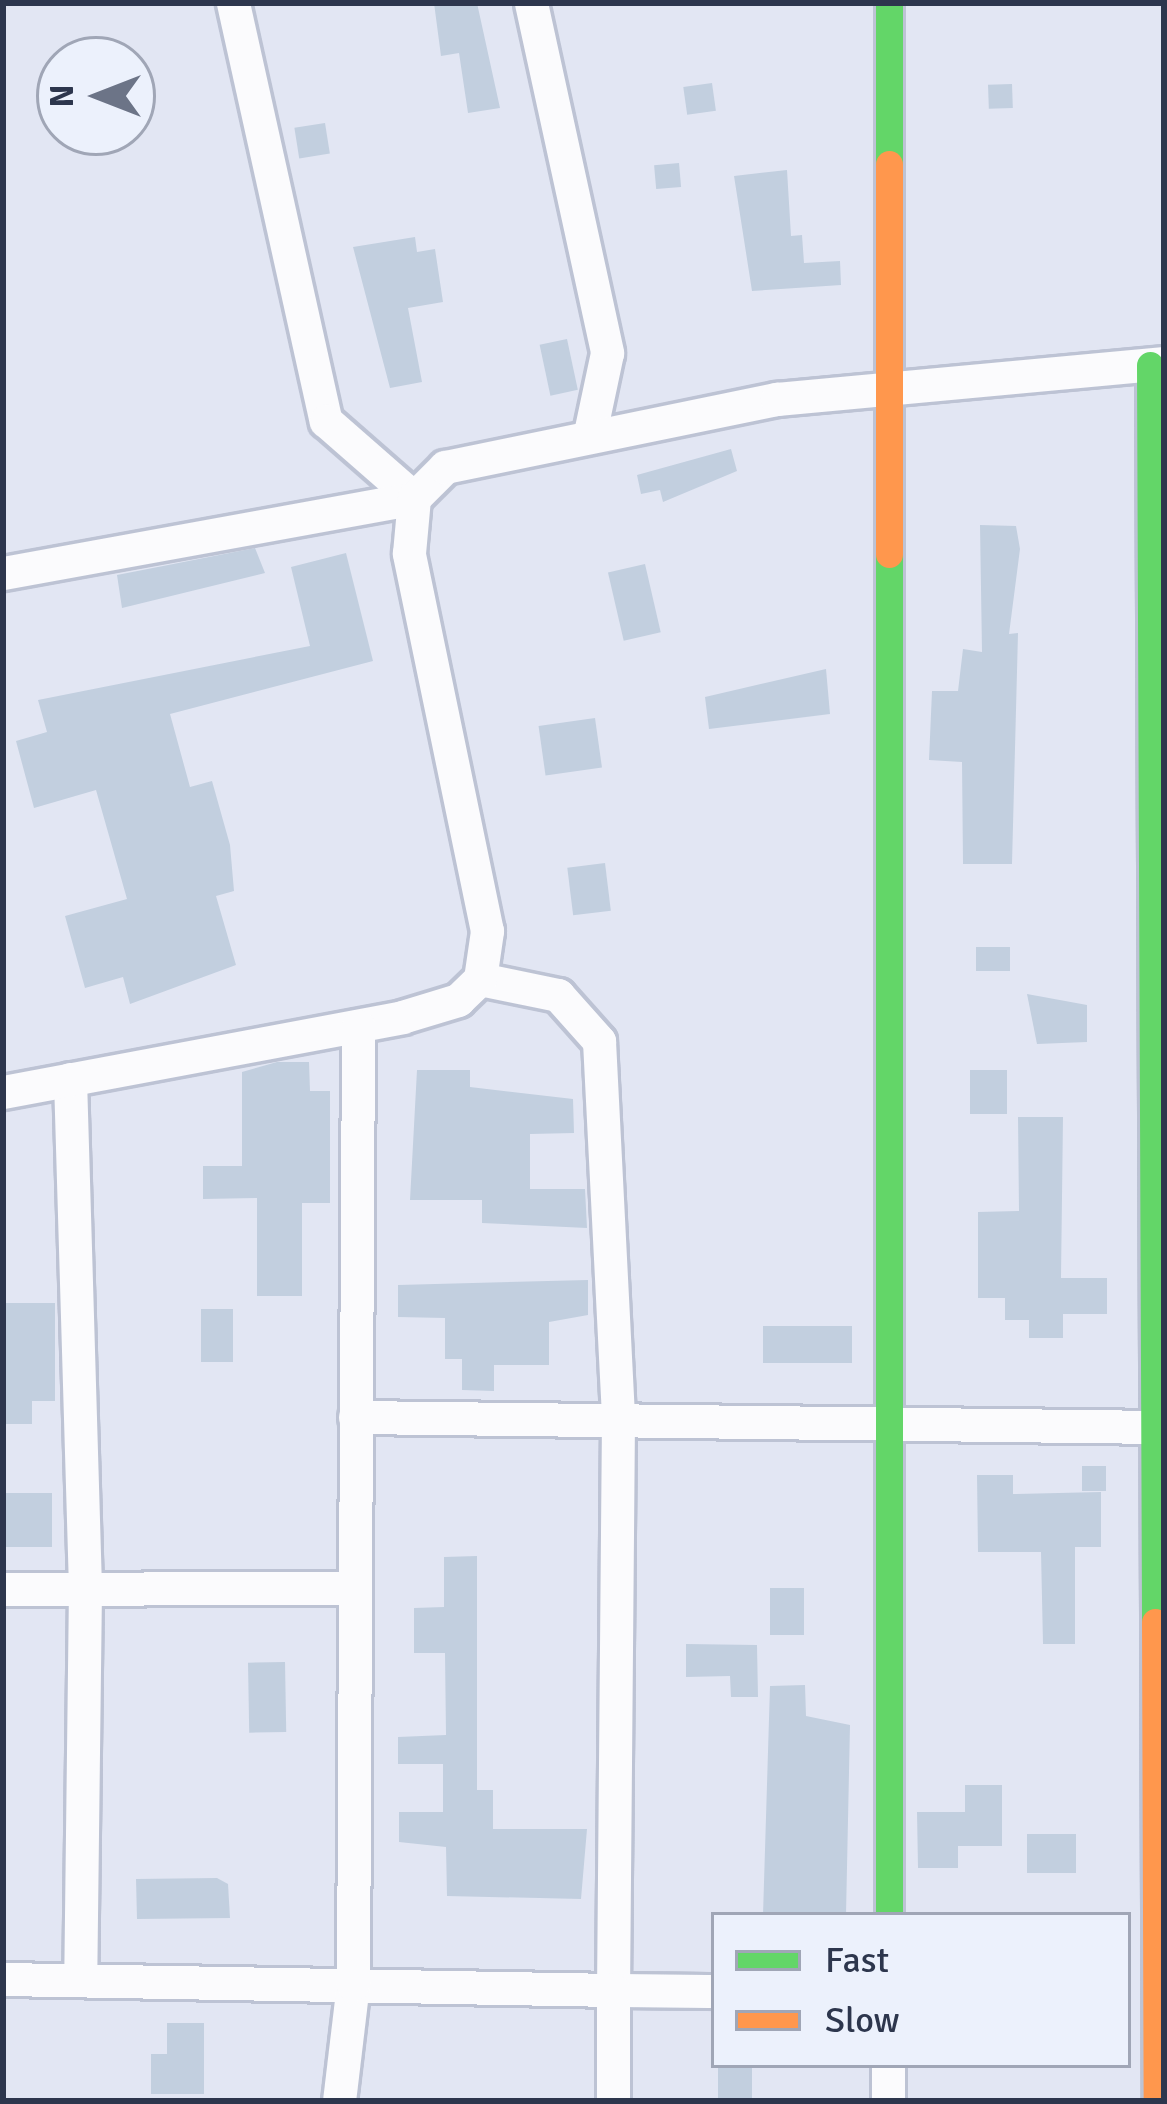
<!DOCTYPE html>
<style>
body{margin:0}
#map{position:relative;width:1167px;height:2104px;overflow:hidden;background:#e2e6f3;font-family:Signika,sans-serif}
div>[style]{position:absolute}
.building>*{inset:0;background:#c2cfdf;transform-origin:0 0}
.roads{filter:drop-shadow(3px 0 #bdc3d4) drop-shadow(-3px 0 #bdc3d4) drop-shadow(0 3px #bdc3d4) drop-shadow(0 -3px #bdc3d4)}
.street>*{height:33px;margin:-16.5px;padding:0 16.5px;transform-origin:16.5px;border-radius:16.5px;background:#fbfbfd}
.fast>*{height:27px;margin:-13.5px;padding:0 13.5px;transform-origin:13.5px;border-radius:13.5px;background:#63d668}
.slow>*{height:27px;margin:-13.5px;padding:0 13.5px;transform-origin:13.5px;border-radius:13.5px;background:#ff974d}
span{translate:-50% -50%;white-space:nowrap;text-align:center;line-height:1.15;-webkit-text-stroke:9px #ecf1fc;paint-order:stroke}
.frame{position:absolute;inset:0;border:6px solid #2d364d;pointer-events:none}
.legend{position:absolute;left:711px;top:1912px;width:420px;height:156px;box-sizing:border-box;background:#ecf1fc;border:3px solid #a0a6b6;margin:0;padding:15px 21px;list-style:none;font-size:36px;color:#2d364d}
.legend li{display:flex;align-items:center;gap:24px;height:60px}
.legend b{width:60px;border:3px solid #a0a6b6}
.north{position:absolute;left:36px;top:36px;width:120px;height:120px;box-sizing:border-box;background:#ecf1fc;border:3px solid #a0a6b6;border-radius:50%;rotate:270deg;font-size:33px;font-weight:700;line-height:48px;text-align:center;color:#2d364d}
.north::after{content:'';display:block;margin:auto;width:42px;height:54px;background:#6c7487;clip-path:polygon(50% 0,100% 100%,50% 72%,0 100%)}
</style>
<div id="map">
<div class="building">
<i style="clip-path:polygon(434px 3px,477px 3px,500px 108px,468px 113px,459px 53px,441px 56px)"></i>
<i style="left:712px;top:83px;width:28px;height:29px;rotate:82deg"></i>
<i style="left:1012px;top:84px;width:24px;height:24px;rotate:88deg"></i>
<i style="left:325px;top:123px;width:31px;height:31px;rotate:81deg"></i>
<i style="left:679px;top:163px;width:24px;height:25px;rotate:85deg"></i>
<i style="clip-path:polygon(787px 170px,791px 236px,802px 235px,804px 263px,840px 261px,841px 285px,752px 291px,734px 176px)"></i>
<i style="clip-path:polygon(415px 237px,417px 252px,435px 249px,443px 302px,408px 308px,422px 382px,390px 388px,353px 247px)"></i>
<i style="left:567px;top:339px;width:52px;height:28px;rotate:78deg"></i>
<i style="clip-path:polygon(731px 449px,737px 471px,663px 502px,660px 490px,641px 494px,637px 475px)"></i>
<i style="clip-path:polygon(980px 525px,1016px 526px,1020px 549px,1009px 634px,1018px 633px,1012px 864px,963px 864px,962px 762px,929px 760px,932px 691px,958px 691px,963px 649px,982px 652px)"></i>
<i style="clip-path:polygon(255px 548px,265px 573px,122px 608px,117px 575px)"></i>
<i style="clip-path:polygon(346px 553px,373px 661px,170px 714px,190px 787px,212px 781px,230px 845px,234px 891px,216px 896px,236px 965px,130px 1004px,123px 977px,85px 988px,65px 916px,127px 899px,96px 790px,34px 808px,16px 741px,47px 732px,38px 700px,310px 646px,291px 567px)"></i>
<i style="left:645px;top:564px;width:70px;height:38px;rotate:77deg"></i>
<i style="clip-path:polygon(826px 669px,830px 714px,709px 729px,705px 697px)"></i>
<i style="left:595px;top:718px;width:50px;height:57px;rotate:82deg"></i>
<i style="left:605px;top:863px;width:48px;height:38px;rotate:83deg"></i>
<i style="left:976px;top:947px;width:34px;height:24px"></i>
<i style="clip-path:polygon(1027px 994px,1087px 1005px,1087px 1042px,1037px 1044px)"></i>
<i style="clip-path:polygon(277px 1062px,309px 1062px,310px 1091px,330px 1091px,330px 1203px,302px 1203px,302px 1296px,257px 1296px,257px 1198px,203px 1199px,203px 1166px,242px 1166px,242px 1072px)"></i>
<i style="clip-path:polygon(417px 1070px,470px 1070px,470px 1087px,573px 1099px,574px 1133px,530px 1134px,530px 1189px,585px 1189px,587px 1228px,482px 1223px,482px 1200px,410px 1200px)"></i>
<i style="left:970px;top:1070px;width:37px;height:44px"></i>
<i style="clip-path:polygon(1018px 1117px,1063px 1117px,1061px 1278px,1107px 1278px,1107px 1314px,1063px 1314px,1063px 1338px,1029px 1338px,1029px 1320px,1005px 1320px,1005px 1298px,978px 1298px,978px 1212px,1019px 1211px)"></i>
<i style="clip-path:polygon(588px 1280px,588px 1315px,549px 1322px,549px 1365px,494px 1365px,494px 1391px,462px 1390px,462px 1359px,445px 1359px,445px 1318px,398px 1317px,398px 1285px)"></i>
<i style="clip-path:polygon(3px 1303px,55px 1303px,55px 1401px,32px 1401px,32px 1424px,3px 1424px)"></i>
<i style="left:201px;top:1309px;width:32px;height:53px"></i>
<i style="left:763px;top:1326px;width:89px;height:37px"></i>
<i style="left:1082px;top:1466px;width:24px;height:25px"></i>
<i style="clip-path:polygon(977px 1475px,1013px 1475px,1013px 1494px,1101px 1492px,1101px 1547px,1075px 1547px,1075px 1644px,1043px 1644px,1041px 1552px,978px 1552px)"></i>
<i style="left:3px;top:1493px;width:49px;height:54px"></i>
<i style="clip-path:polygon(477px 1556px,477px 1790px,493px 1790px,493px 1829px,587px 1829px,581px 1899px,447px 1896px,446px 1847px,399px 1842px,399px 1812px,443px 1812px,443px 1764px,398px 1764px,398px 1737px,446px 1735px,445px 1653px,414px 1653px,414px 1608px,444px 1607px,444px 1557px)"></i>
<i style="left:770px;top:1588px;width:34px;height:47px"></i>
<i style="clip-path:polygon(686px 1644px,757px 1645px,758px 1697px,731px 1697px,730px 1676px,686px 1677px)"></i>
<i style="left:285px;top:1662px;width:70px;height:37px;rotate:89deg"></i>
<i style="clip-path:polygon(805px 1685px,806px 1716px,850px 1725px,846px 1915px,763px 1915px,770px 1686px)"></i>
<i style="clip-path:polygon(965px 1785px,1002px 1785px,1002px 1846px,958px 1846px,958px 1868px,918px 1868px,917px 1812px,965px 1812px)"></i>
<i style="left:1027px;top:1834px;width:49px;height:39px"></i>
<i style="clip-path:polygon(217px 1878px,228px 1884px,230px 1918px,137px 1919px,136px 1879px)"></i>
<i style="clip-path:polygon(167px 2023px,204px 2023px,204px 2094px,151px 2094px,151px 2054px,167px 2054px)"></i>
<i style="left:718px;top:2065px;width:34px;height:36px"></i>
</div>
<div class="roads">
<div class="street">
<i style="left:233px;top:3px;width:428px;rotate:77.5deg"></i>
<i style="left:326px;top:421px;width:117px;rotate:41.2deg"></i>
<i style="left:531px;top:3px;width:358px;rotate:77.7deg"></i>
<i style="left:607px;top:353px;width:82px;rotate:102deg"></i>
<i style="left:3px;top:573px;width:418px;rotate:-10.3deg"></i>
<i style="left:414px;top:498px;width:44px;rotate:-45deg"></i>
<i style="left:445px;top:467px;width:339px;rotate:-11.6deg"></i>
<i style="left:777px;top:399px;width:389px;rotate:-5.3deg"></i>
<i style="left:480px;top:979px;width:80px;rotate:11.6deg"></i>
<i style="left:558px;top:995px;width:62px;rotate:48.3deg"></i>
<i style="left:599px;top:1041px;width:378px;rotate:87.1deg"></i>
<i style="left:618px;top:1419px;width:571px;rotate:90.5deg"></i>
<i style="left:613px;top:1990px;width:101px;rotate:0.6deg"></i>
<i style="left:70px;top:1079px;width:509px;rotate:88.31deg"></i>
<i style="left:85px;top:1588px;width:390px;rotate:90.7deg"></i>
<i style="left:3px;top:1092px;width:406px;rotate:-10.6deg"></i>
<i style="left:402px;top:1017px;width:59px;rotate:-16.9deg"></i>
<i style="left:458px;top:1000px;width:30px;rotate:-44deg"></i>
<i style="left:480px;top:979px;width:49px;rotate:-81.7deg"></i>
<i style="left:487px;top:931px;width:386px;rotate:-101.7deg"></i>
<i style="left:409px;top:553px;width:55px;rotate:-84.8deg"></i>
<i style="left:355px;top:1417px;width:809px;rotate:0.71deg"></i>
<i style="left:3px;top:1589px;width:351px;rotate:-0.2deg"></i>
<i style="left:3px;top:1979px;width:610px;rotate:1.03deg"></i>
<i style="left:613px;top:1990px;width:111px;rotate:90deg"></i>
<i style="left:339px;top:2101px;width:118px;rotate:-83.2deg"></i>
<i style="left:353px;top:1984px;width:958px;rotate:-89.7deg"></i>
<i style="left:888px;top:2101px;width:36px;rotate:-90deg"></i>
</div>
<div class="fast">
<i style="left:889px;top:3px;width:161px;rotate:90deg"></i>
<i style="left:1150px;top:365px;width:1257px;rotate:89.77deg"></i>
<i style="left:889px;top:554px;width:1361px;rotate:90deg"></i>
</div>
<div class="slow">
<i style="left:889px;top:164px;width:390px;rotate:90deg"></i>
<i style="left:1155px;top:1622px;width:479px;rotate:89.8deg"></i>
</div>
</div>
<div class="frame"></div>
<ul class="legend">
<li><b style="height:15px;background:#63d668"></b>Fast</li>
<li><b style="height:15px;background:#ff974d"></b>Slow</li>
</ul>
<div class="north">N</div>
</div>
